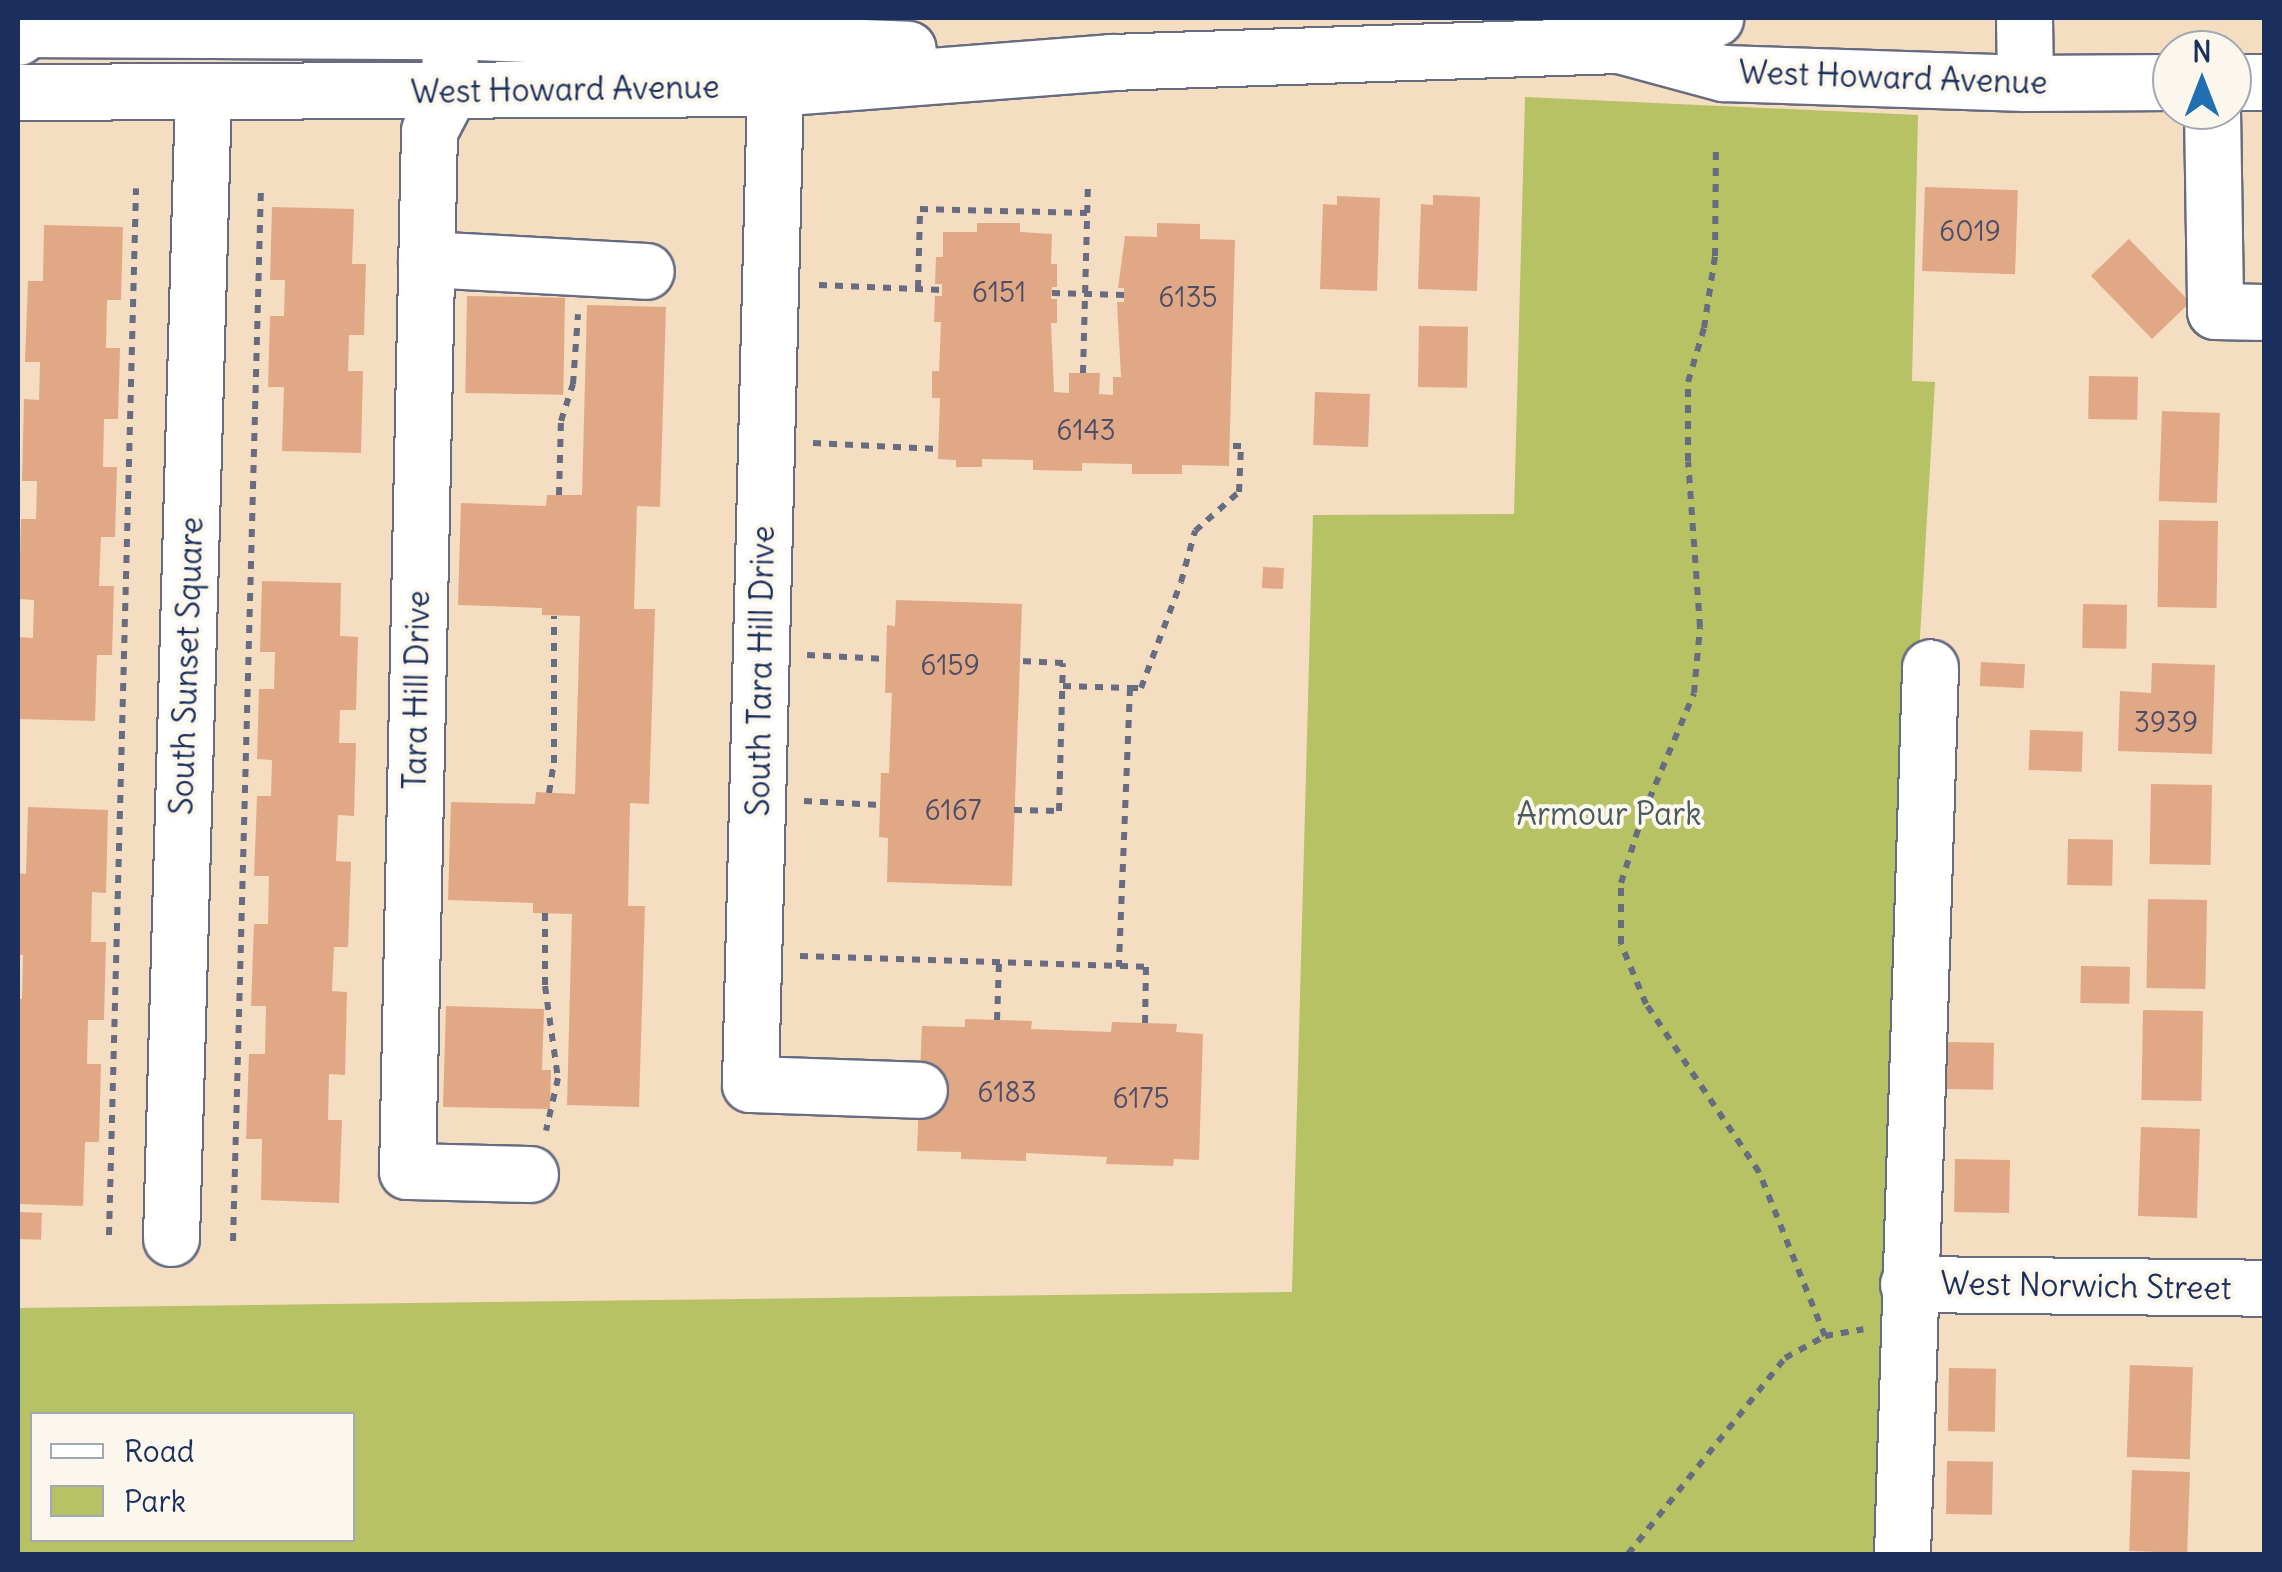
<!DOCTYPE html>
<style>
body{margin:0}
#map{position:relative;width:2282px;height:1572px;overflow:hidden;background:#f5ddc2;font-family:Delius,sans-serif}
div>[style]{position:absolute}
.green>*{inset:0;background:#b6c264}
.building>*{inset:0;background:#e1a886;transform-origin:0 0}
.path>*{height:6px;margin-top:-3px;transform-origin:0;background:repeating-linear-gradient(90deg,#676c81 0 8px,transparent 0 16px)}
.roads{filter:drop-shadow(2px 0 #676c81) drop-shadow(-2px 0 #676c81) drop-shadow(0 2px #676c81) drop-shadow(0 -2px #676c81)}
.minor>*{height:55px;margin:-27.5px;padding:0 27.5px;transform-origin:27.5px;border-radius:27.5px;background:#fff}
.major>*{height:55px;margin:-27.5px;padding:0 27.5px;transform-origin:27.5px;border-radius:27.5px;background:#fff}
span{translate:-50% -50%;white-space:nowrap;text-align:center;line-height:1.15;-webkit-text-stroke:8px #fbf7ec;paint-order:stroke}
.number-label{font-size:28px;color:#4c4d68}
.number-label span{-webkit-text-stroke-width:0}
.street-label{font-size:32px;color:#1b2f5e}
.park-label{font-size:32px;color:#4a5b60}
.frame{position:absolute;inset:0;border:20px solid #1b2f5e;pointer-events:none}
.legend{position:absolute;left:30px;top:1412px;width:325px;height:130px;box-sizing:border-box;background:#fbf7ec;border:2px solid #a1a7b3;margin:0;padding:12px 18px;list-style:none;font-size:30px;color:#1b2f5e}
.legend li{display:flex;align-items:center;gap:20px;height:50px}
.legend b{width:50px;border:2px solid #a1a7b3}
.north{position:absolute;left:2152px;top:30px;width:100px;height:100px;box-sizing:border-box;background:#fbf7ec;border:2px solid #a1a7b3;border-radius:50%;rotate:0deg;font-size:28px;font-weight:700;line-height:40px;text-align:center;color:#1b2f5e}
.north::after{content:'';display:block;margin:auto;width:35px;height:45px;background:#1f6fb2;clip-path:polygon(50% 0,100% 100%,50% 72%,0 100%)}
</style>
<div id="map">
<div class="green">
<i style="clip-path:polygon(evenodd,1525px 97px,1918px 115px,1912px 381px,1935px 382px,1919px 654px,1883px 1554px,18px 1554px,18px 1308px,1292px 1292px,1313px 515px,1514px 514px,1525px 97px,32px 1414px,352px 1414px,352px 1540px,32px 1540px,32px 1414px)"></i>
</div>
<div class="building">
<i style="left:1925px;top:187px;width:93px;height:84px;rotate:2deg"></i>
<i style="clip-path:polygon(1433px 195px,1480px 197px,1477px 291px,1418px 289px,1421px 204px,1433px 205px)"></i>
<i style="clip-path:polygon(1337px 196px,1380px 198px,1377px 291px,1320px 289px,1323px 204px,1337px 205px)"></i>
<i style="clip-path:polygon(272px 207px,354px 209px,352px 264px,366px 264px,364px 335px,349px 335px,348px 371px,363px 371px,361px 453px,282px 451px,284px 387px,268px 387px,270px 316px,284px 316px,285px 280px,270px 280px)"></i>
<i style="clip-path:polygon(977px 223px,1020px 223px,1020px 232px,1052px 234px,1051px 264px,1057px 264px,1057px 287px,1052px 287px,1051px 299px,1057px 299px,1057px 323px,1051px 323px,1054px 392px,1069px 393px,1069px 373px,1100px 373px,1099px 394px,1113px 395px,1113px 377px,1121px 377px,1117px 302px,1124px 302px,1124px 288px,1118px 288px,1125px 236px,1157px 237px,1157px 223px,1200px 224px,1200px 239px,1235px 240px,1229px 466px,1182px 465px,1182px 474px,1132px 474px,1132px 464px,1082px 463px,1082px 471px,1033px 470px,1033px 460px,982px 459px,982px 467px,956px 467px,956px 460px,938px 459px,940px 398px,932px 398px,932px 371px,939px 371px,941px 322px,934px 322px,935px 296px,942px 296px,942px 284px,935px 284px,936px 257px,943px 257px,943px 232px,977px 232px)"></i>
<i style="clip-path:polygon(44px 225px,123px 227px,121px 300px,107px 300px,106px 348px,120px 348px,118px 419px,104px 419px,103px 467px,117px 467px,115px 537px,101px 537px,99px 586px,114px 586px,112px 655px,97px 655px,95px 721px,18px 719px,18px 637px,33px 638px,34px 600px,19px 599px,21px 519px,36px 519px,37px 481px,22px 481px,24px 399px,39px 400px,40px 362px,25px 362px,28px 281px,43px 281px)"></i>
<i style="left:2129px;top:239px;width:88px;height:53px;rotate:46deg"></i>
<i style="left:467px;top:296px;width:98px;height:97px;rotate:1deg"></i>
<i style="clip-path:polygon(587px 305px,666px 307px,660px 507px,637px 506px,634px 609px,655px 609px,649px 804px,630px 803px,628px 906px,645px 906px,639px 1107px,567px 1105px,572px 914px,533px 913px,533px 903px,448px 900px,451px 802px,535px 804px,536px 792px,575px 794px,580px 616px,542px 615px,542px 608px,458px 605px,461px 503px,546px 506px,547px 495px,582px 495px)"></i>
<i style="left:1419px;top:326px;width:49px;height:61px;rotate:1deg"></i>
<i style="left:2089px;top:376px;width:49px;height:43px;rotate:1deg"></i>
<i style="left:1315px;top:392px;width:55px;height:53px;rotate:2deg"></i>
<i style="left:2162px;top:411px;width:58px;height:90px;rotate:2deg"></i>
<i style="left:2159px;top:520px;width:59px;height:87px;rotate:1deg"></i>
<i style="left:1263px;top:567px;width:21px;height:21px;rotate:3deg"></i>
<i style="clip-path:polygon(262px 581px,341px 583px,340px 636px,358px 637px,356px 710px,340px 710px,339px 743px,356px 743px,354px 816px,338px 815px,336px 861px,351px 862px,348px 947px,334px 947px,332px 991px,347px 992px,345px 1075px,329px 1074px,328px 1120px,342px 1120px,339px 1203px,261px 1200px,262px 1139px,246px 1139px,249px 1054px,265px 1054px,266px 1006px,251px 1006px,254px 924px,268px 924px,269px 876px,254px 876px,257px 796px,271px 796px,272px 760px,257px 759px,259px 689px,274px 689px,275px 652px,260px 652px)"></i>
<i style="clip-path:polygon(896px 600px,1022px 604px,1012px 886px,887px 882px,888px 838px,879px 837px,881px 773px,889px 773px,892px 693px,885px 693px,887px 625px,895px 626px)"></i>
<i style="left:2083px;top:604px;width:44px;height:44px;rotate:1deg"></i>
<i style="left:1981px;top:662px;width:44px;height:24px;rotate:3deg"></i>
<i style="clip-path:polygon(2152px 663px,2215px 665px,2212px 754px,2118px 751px,2120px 691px,2151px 693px)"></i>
<i style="left:2030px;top:730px;width:53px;height:40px;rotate:2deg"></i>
<i style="left:2151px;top:784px;width:61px;height:80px;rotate:1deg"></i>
<i style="clip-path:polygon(28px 807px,108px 810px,106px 893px,92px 892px,91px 942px,106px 942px,104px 1020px,88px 1020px,87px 1064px,101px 1064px,99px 1142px,85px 1142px,83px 1206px,18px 1204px,18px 999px,22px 999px,23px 955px,18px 955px,18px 873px,26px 874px)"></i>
<i style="left:2068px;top:839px;width:45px;height:46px;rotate:1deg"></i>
<i style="left:2148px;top:899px;width:59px;height:89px;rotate:1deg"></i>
<i style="left:2081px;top:966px;width:49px;height:37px;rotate:1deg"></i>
<i style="clip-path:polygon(446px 1006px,544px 1009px,542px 1070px,551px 1070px,550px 1109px,443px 1107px)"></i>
<i style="left:2143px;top:1010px;width:60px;height:90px;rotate:1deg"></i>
<i style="clip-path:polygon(965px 1019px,1032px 1021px,1031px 1029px,1111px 1032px,1112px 1022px,1177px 1024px,1176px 1032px,1203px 1034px,1199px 1160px,1174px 1159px,1173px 1166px,1106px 1164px,1107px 1157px,1026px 1153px,1026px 1161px,961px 1159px,961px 1152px,917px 1151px,922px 1026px,965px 1027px)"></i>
<i style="left:1946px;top:1042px;width:48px;height:47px;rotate:1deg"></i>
<i style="left:2141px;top:1127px;width:59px;height:89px;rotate:2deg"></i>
<i style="left:1955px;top:1159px;width:55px;height:53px;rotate:1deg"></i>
<i style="left:18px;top:1212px;width:24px;height:27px;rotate:2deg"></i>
<i style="left:2130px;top:1365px;width:63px;height:92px;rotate:2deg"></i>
<i style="left:1949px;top:1368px;width:47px;height:63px;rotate:1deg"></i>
<i style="left:1947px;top:1461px;width:46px;height:53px;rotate:1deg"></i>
<i style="left:2132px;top:1470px;width:58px;height:81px;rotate:2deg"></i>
</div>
<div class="path">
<i style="left:819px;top:285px;width:123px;rotate:2.3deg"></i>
<i style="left:918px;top:288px;width:79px;rotate:-88.5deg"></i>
<i style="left:920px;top:209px;width:167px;rotate:1.4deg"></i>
<i style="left:1052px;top:293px;width:72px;rotate:1.6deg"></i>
<i style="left:1083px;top:373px;width:187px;rotate:-88.5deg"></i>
<i style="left:813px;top:443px;width:125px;rotate:2.7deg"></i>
<i style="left:559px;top:495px;width:74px;rotate:-88.5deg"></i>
<i style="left:561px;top:421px;width:39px;rotate:-72deg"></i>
<i style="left:573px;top:384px;width:70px;rotate:-85.9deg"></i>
<i style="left:807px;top:655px;width:79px;rotate:2.9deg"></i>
<i style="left:1063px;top:686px;width:67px;rotate:1.7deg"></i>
<i style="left:1130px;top:688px;width:279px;rotate:92.3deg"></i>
<i style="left:1130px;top:688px;width:11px"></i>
<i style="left:1141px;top:688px;width:113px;rotate:-69.3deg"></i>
<i style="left:1181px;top:582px;width:53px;rotate:-74.6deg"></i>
<i style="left:1195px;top:531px;width:59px;rotate:-41.6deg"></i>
<i style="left:1239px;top:492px;width:46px;rotate:-87.5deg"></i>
<i style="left:1241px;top:446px;width:11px;rotate:180deg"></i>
<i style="left:549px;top:793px;width:30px;rotate:-81deg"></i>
<i style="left:554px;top:763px;width:147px;rotate:-90deg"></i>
<i style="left:804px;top:801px;width:76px;rotate:3deg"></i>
<i style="left:1014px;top:810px;width:45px;rotate:1.3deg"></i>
<i style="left:1059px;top:811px;width:148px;rotate:-88.5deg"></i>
<i style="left:1063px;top:663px;width:43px;rotate:-177.3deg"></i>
<i style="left:545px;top:913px;width:73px;rotate:90deg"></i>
<i style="left:545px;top:986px;width:93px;rotate:82deg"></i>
<i style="left:558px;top:1078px;width:54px;rotate:102.8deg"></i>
<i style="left:800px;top:956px;width:346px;rotate:1.8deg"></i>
<i style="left:1146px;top:967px;width:56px;rotate:91deg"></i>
<i style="left:997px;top:1020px;width:57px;rotate:-88deg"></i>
<i style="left:109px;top:1235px;width:1047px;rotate:-88.52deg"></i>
<i style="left:233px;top:1241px;width:1052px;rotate:-88.48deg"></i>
<i style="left:1825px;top:1336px;width:39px;rotate:-10deg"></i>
<i style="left:1628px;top:1554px;width:251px;rotate:-51.3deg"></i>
<i style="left:1785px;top:1358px;width:46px;rotate:-28.8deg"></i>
<i style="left:1825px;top:1336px;width:177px;rotate:-111.9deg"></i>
<i style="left:1759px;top:1172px;width:202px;rotate:-123.9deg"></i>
<i style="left:1646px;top:1004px;width:65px;rotate:-112.6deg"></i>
<i style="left:1621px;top:944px;width:61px;rotate:-90deg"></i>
<i style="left:1621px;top:883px;width:72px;rotate:-72.3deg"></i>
<i style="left:1643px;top:814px;width:131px;rotate:-67.1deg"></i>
<i style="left:1694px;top:693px;width:66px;rotate:-84.8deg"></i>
<i style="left:1700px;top:627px;width:166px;rotate:-94.1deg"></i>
<i style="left:1688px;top:461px;width:79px;rotate:-90deg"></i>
<i style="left:1688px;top:382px;width:56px;rotate:-73.5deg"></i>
<i style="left:1704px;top:328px;width:73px;rotate:-81.3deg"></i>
<i style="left:1715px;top:256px;width:111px;rotate:-89.5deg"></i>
</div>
<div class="roads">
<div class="minor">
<i style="left:2024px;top:18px;width:65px;rotate:89.1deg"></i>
<i style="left:18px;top:29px;width:431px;rotate:0.3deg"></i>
<i style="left:449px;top:31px;width:459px;rotate:2.2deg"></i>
<i style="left:449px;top:31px;width:60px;rotate:89deg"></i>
<i style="left:450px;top:91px;width:45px;rotate:117.7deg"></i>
<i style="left:429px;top:131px;width:1040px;rotate:91.21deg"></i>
<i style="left:407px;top:1171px;width:123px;rotate:1.4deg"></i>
<i style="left:1619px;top:45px;width:108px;rotate:15.1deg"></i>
<i style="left:1723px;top:73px;width:302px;rotate:1.9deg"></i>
<i style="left:2025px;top:83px;width:147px;rotate:-0.4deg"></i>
<i style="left:2232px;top:82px;width:32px"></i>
<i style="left:775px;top:88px;width:996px;rotate:91.44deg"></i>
<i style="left:750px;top:1084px;width:169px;rotate:2deg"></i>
<i style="left:18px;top:92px;width:757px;rotate:-0.3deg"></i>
<i style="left:775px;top:88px;width:337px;rotate:-4.4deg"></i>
<i style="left:1111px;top:62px;width:508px;rotate:-1.92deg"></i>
<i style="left:1619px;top:45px;width:100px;rotate:-15.7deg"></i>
<i style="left:2212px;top:110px;width:201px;rotate:89.1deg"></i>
<i style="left:2215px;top:311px;width:49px;rotate:1.2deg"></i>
<i style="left:426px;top:259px;width:220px;rotate:3.1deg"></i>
<i style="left:171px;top:1238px;width:1144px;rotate:-88.4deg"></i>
<i style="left:1908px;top:1284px;width:356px;rotate:0.6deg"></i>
<i style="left:1902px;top:1554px;width:887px;rotate:-88.19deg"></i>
</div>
<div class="major">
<i style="left:18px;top:37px;width:31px;rotate:-38deg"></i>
</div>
</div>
<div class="number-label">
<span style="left:1970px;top:231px">6019</span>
<span style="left:999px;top:292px">6151</span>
<span style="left:1188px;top:297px">6135</span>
<span style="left:1086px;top:430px">6143</span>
<span style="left:950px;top:665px">6159</span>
<span style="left:2166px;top:722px">3939</span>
<span style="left:953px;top:810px">6167</span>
<span style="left:1007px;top:1092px">6183</span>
<span style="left:1141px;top:1098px">6175</span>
</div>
<div class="street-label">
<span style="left:1893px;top:78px;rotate:2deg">West Howard Avenue</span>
<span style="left:565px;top:90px;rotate:-1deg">West Howard Avenue</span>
<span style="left:187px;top:666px;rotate:-88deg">South Sunset Square</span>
<span style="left:761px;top:671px;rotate:-89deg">South Tara Hill Drive</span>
<span style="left:417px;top:690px;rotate:-89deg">Tara Hill Drive</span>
<span style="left:2086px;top:1286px;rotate:1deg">West Norwich Street</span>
</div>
<div class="park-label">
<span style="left:1609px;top:814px">Armour Park</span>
</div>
<div class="frame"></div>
<ul class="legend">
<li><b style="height:12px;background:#fff"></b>Road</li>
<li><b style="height:28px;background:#b6c264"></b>Park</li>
</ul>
<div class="north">N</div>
</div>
